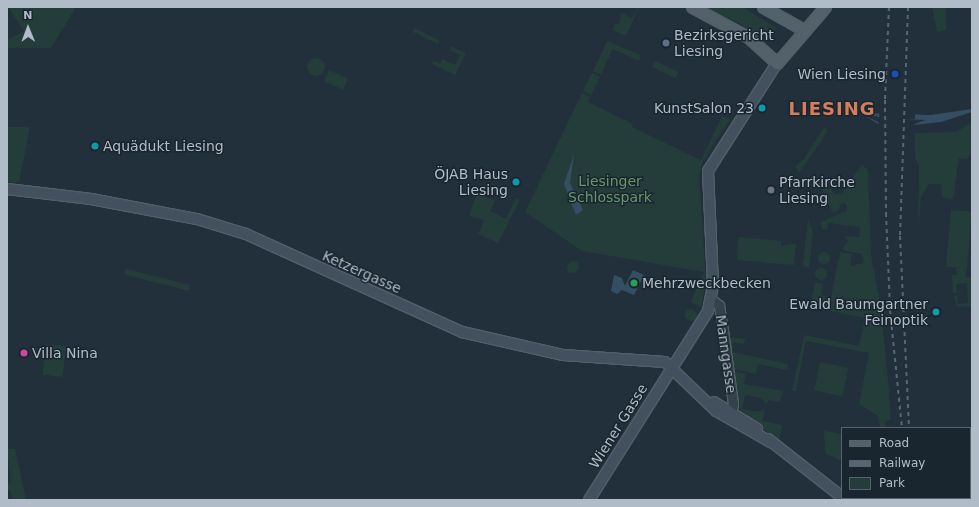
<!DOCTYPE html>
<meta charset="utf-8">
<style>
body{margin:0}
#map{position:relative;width:979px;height:507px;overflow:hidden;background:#21303a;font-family:"DejaVu Sans",sans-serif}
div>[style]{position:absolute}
.green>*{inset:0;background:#243d3b;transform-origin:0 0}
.round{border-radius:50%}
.water>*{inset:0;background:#344f62}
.pier>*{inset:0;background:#21303a}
.roads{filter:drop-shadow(1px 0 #535f68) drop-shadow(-1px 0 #535f68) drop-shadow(0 1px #535f68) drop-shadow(0 -1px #535f68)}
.tertiary>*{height:9px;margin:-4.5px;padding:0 4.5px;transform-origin:4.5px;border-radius:4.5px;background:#35414b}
.secondary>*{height:10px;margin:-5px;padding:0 5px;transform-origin:5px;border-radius:5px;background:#43515e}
.primary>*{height:11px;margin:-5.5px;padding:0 5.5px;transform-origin:5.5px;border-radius:5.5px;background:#53616b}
.rail>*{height:2px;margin-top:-1px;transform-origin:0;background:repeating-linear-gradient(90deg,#576672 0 4px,transparent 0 8px)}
.dots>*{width:11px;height:11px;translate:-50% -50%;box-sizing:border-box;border:2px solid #1a262f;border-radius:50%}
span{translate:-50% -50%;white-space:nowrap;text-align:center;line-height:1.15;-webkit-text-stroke:3px #1a262f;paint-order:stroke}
.poi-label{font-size:14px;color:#b0bcc7}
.left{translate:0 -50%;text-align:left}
.right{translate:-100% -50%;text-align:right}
.park-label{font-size:14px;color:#66986a}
.street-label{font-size:14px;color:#b0bcc7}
.district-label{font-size:18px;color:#d67d5b;font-weight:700;letter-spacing:1px}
.frame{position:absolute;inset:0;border:8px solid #b0bcc7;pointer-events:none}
.legend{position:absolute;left:841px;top:427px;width:130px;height:72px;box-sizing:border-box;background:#1a262f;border:1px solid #56626c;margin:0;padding:5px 7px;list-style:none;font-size:12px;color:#b0bcc7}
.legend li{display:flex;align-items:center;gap:8px;height:20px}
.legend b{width:20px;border:1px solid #56626c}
.north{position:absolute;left:8px;top:8px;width:40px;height:40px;-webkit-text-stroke:3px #1a262f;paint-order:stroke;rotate:359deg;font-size:11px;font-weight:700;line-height:16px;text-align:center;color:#b0bcc7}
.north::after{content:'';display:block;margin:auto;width:14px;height:18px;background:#b0bcc7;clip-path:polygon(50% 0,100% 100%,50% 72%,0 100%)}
</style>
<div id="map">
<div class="green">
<i style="clip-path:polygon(8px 7px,76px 7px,51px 48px,7px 48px,7px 40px,24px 31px)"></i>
<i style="clip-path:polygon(633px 7px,639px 7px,626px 36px,612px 30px,615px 23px,619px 25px,621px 13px,632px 18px,637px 9px)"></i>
<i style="clip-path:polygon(702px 7px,742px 7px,777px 28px,767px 43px,737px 22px)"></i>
<i style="clip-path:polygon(932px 7px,946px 7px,946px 30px,937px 32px)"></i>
<i style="clip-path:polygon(415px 28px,440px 41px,438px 44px,413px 32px)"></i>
<i style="clip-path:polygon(607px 41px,641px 55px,639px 61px,613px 49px,601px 74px,593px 71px)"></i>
<i style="clip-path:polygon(451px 46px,466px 53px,455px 75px,432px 64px,434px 61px,440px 64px,442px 59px,455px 65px,460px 55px,449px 50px)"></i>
<i class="round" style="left:307px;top:58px;width:18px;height:18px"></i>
<i style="left:655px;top:61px;width:26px;height:7px;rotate:25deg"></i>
<i style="left:329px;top:70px;width:21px;height:12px;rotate:25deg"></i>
<i style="left:592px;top:73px;width:9px;height:20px;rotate:27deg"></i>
<i style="clip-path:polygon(582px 93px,590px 97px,588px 102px,633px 124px,632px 127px,701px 160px,722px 116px,730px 119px,703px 161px,699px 175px,706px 282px,701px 307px,691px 302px,704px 272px,582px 251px,525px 212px)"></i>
<i style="clip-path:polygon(972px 122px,972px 152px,967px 159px,959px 158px,953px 200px,942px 197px,941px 184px,929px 184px,921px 197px,918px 227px,919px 166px,915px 158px,915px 133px,956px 132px)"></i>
<i style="clip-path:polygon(7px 127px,30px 127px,19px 182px,7px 182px)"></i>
<i style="clip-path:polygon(824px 127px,828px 131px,799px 173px,795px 166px,803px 160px)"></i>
<i style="clip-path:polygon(862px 165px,868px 170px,871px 254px,881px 310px,889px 391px,891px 420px,885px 421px,886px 428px,874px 428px,880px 427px,878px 416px,859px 404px,869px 353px,806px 341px,796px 391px,792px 391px,804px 335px,859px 346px,865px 318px,811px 307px,809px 311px,815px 282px,823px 284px,821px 295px,831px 297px,840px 252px,852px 254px,850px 266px,864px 263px,862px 254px,842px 250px,848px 241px,845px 236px,859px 237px,860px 227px,828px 223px,827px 230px,822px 229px,821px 222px,846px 211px,847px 207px,845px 203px,840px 204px,839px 210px,833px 213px,819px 183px,823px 182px,835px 194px,842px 193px)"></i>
<i style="clip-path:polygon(477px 193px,495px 201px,490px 211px,506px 219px,516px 198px,520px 200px,498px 243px,478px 234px,484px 220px,469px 216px)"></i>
<i style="left:951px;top:210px;width:21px;height:57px;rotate:5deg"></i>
<i style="clip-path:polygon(808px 219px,813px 232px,809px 267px,803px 266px)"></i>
<i style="clip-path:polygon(738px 237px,781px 241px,781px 246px,796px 243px,794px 265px,737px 260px)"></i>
<i class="round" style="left:818px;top:252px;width:12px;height:12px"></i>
<i class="round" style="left:567px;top:261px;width:12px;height:12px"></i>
<i style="clip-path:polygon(967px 267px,965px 277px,972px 278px,972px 306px,957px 307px,954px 296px,957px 295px,958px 304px,968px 303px,967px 283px,956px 284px,957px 293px,953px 293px,952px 275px,957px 275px,956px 268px)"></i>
<i class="round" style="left:815px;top:268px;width:12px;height:12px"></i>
<i style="left:126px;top:269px;width:66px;height:6px;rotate:14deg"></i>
<i class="round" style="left:685px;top:309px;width:12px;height:12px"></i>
<i style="clip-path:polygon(731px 337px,745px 339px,744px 344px,734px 342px,732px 352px,788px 364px,787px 370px,758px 364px,756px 374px,733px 369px,729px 341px)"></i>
<i style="left:46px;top:344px;width:20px;height:31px;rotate:6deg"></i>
<i style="left:820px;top:362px;width:29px;height:29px;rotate:12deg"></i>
<i style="clip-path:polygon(733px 371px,746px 374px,744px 384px,783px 391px,780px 402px,768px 400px,767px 404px,761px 398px,745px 395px,742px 409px,758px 412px,765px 409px,763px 421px,782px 425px,779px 442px,739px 408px)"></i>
<i style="clip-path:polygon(824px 431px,842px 434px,842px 461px,825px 453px)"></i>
<i style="clip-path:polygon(7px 449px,15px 449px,26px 500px,12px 500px,10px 490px,7px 491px,7px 484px,11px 483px)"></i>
</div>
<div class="water">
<i style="clip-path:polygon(972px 109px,972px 112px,941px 122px,897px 127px,878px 124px,864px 115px,880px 123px,915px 124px,925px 120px,881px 118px,866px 113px,931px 115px)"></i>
<i style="clip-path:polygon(574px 154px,570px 183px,583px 210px,576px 215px,564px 184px)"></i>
<i style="clip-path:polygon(633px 270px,644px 275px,634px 295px,622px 290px,617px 294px,611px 291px,614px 275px,622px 278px,625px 286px)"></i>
</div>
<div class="pier">
<i style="clip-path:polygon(879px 113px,915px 113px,915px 119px,880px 120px)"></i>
<i style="clip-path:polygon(879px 120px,915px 122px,915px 128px,886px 128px,878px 127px)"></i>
</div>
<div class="roads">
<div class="tertiary">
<i style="left:712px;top:300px;width:9px;rotate:36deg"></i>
<i style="left:719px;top:305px;width:25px;rotate:81deg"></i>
<i style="left:723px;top:330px;width:75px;rotate:82.3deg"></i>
<i style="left:733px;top:404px;width:14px;rotate:102deg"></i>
</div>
<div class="secondary">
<i style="left:7px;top:189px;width:85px;rotate:6.8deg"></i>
<i style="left:91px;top:199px;width:108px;rotate:10.7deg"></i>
<i style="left:197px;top:219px;width:51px;rotate:17deg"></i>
<i style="left:246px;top:234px;width:237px;rotate:24.4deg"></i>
<i style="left:462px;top:332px;width:104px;rotate:12.8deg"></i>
<i style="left:563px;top:355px;width:102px;rotate:3.9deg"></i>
<i style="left:665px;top:362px;width:71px;rotate:43.9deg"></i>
<i style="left:716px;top:411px;width:64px;rotate:29.7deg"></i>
<i style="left:714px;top:402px;width:51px;rotate:32.1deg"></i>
<i style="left:768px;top:439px;width:94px;rotate:38.1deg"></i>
<i style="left:970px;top:494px;width:2px"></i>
<i style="left:589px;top:500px;width:223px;rotate:-57.8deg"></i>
<i style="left:708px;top:311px;width:26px;rotate:-79deg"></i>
<i style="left:713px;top:285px;width:114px;rotate:-92.5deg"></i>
<i style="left:708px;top:171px;width:128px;rotate:-57.4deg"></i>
<i style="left:939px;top:500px;width:10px;rotate:-11deg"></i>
</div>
<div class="primary">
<i style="left:692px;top:7px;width:64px;rotate:28.2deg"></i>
<i style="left:748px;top:37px;width:39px;rotate:42deg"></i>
<i style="left:777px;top:63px;width:74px;rotate:-49.4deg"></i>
<i style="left:763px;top:7px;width:47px;rotate:29.3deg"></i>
</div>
</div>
<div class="rail">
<i style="left:889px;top:7px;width:93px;rotate:92.5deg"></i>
<i style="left:885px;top:100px;width:113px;rotate:89.5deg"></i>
<i style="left:886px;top:213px;width:97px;rotate:87.6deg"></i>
<i style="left:890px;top:310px;width:119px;rotate:84.2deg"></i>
<i style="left:908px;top:7px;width:229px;rotate:92deg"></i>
<i style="left:900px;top:236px;width:192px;rotate:87.3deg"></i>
<i style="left:910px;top:498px;width:2px;rotate:90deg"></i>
</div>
<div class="dots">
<i style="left:666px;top:43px;background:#5c6f8a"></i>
<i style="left:895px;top:74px;background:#1a4fb4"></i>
<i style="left:762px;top:108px;background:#0f9aa8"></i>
<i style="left:95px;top:146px;background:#0f9aa8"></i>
<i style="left:516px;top:182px;background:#0f9aa8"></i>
<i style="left:771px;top:190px;background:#6b7280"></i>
<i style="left:634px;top:283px;background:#2e9e5b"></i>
<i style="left:936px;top:312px;background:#0f9aa8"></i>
<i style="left:24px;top:353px;background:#d1479c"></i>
</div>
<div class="poi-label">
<span class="left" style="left:674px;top:43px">Bezirksgericht<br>Liesing</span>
<span class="right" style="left:886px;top:74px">Wien Liesing</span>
<span class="right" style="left:754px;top:108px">KunstSalon 23</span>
<span class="left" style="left:103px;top:146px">Aquädukt Liesing</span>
<span class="right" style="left:508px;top:182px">ÖJAB Haus<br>Liesing</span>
<span class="left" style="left:779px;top:190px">Pfarrkirche<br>Liesing</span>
<span class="left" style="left:642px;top:283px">Mehrzweckbecken</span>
<span class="right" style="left:928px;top:312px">Ewald Baumgartner<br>Feinoptik</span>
<span class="left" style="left:32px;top:353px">Villa Nina</span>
</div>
<div class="park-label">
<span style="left:610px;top:189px">Liesinger<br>Schlosspark</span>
</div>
<div class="street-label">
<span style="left:362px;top:272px;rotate:24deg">Ketzergasse</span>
<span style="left:726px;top:354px;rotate:82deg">Manngasse</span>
<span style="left:618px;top:426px;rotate:-58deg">Wiener Gasse</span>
</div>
<div class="district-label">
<span style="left:832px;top:109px">LIESING</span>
</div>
<div class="frame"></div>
<ul class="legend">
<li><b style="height:5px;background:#53616b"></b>Road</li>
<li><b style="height:5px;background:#576672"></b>Railway</li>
<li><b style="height:11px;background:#243d3b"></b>Park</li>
</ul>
<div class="north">N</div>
</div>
